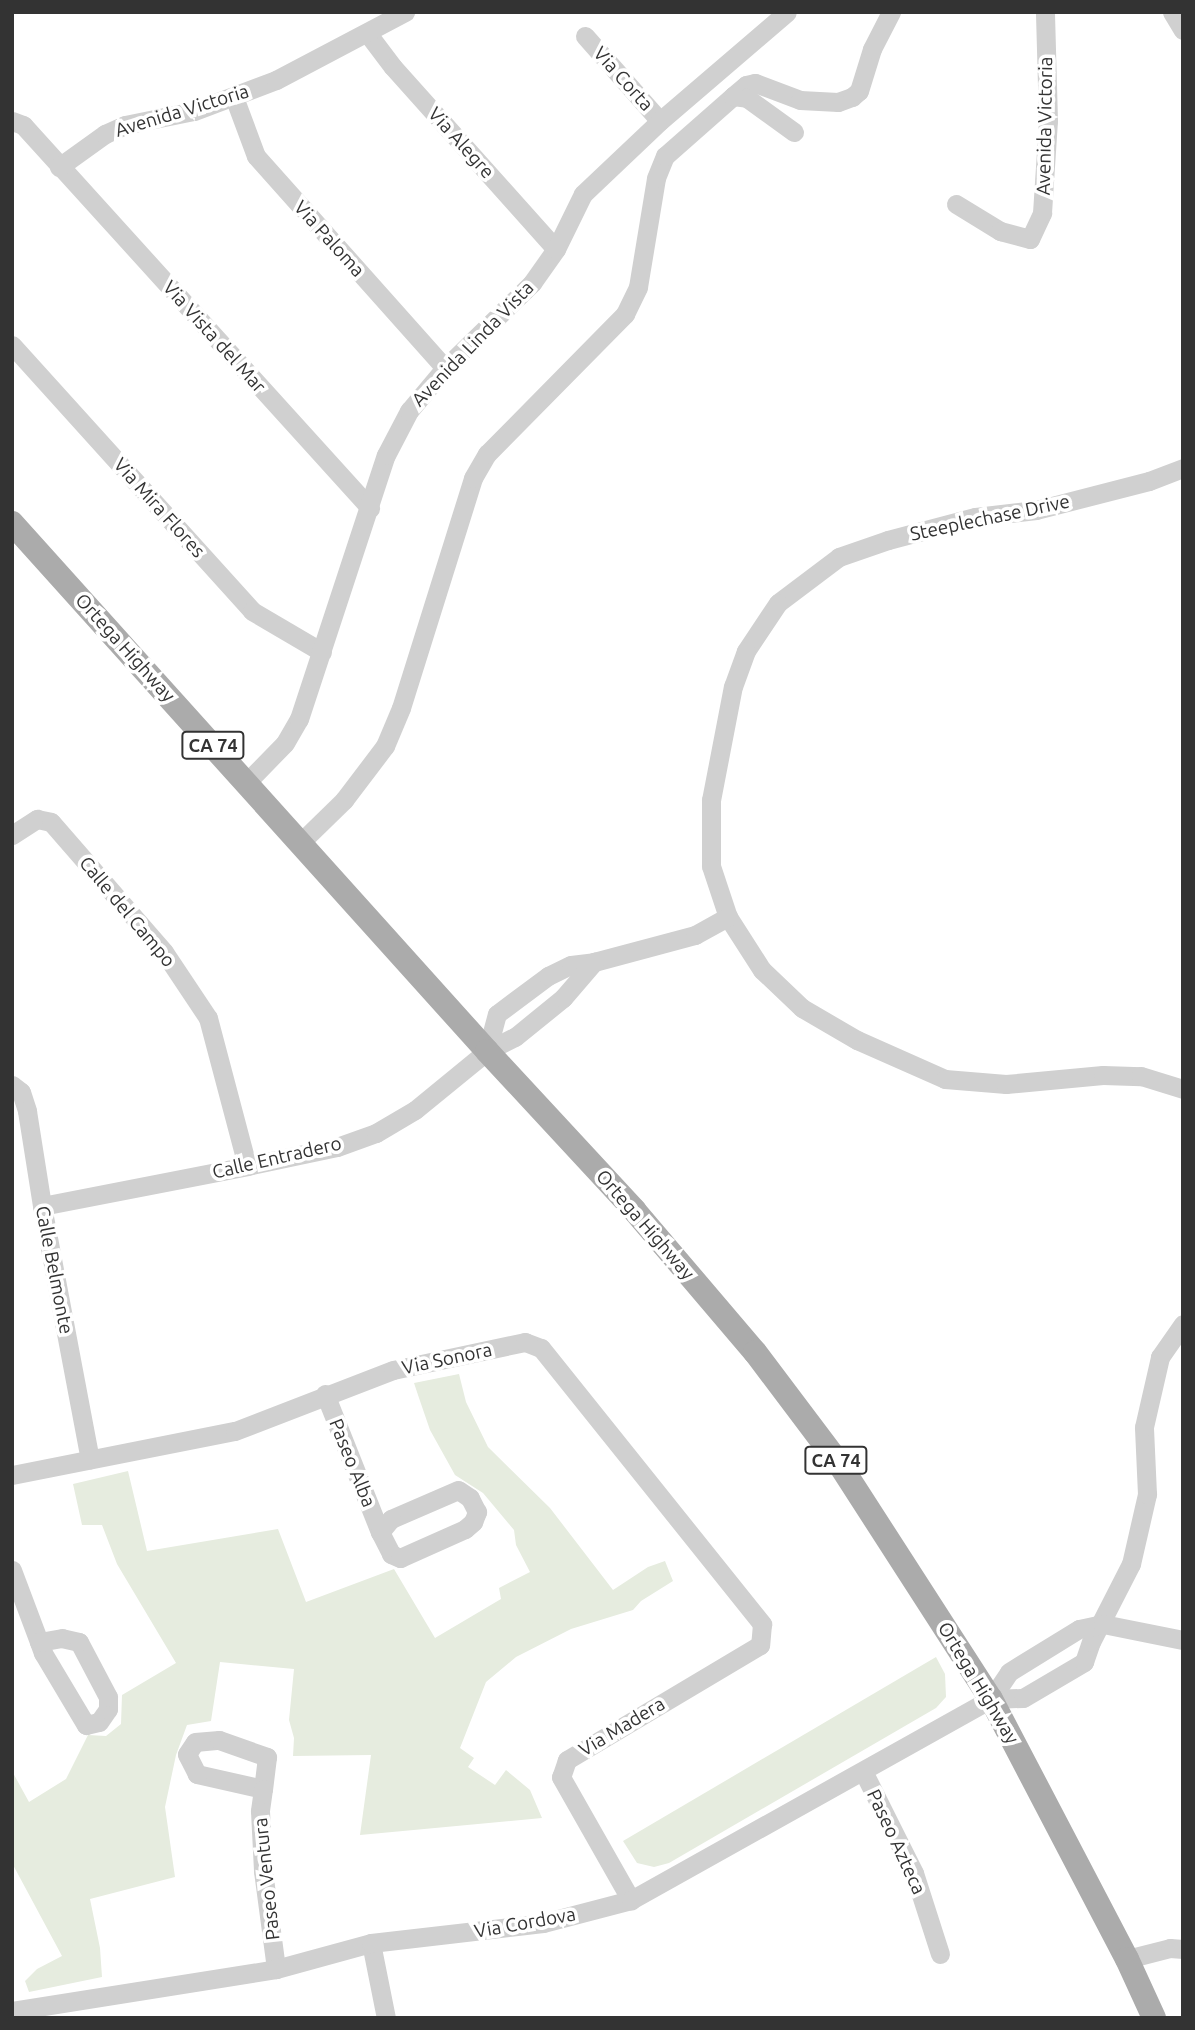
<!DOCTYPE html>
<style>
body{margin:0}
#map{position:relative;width:1195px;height:2030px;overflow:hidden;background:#fff;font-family:Ubuntu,sans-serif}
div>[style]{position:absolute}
.green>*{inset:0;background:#e6ecdf}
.minor>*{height:19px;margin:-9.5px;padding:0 9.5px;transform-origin:9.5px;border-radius:9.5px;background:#d0d0d0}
.major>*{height:24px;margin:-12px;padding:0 12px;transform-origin:12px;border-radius:12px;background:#ababab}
span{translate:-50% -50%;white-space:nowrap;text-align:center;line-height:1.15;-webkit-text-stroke:7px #fff;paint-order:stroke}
.shield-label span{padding:2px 5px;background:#fff;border:2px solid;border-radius:5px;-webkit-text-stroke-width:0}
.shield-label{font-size:18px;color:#333;font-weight:700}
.street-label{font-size:19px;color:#333}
.frame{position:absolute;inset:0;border:14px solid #333;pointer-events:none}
</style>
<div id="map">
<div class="green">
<i style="clip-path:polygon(459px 1374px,466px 1402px,488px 1447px,550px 1508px,613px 1590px,648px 1567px,665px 1561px,673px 1581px,641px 1601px,633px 1610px,571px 1629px,516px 1657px,486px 1682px,460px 1748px,474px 1758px,468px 1767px,495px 1785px,506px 1770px,530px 1790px,542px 1818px,360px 1835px,371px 1755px,293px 1756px,294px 1738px,289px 1720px,294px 1669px,220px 1662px,211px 1721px,187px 1725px,176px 1755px,165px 1807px,175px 1877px,90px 1899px,100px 1948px,102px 1977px,29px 1992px,25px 1981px,37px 1969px,62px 1956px,12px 1863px,12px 1771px,29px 1802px,66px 1779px,88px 1735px,106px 1736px,121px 1724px,122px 1695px,176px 1663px,117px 1564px,102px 1525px,82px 1525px,73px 1484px,128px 1471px,147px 1551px,278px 1529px,306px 1602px,394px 1569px,435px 1638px,501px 1599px,499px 1588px,530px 1572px,516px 1545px,514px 1530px,483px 1493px,455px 1475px,430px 1430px,419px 1398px,414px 1383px)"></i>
<i style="clip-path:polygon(936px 1657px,945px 1674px,946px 1697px,936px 1708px,669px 1863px,654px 1867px,637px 1863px,623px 1841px)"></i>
</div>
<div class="minor">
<i style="left:1172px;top:12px;width:21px;rotate:59deg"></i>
<i style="left:368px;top:34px;width:41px;rotate:52.9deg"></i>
<i style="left:393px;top:67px;width:244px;rotate:48.2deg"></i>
<i style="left:585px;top:36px;width:113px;rotate:48.6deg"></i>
<i style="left:733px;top:96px;width:17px;rotate:-40deg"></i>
<i style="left:746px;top:85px;width:9px;rotate:-13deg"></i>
<i style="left:755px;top:83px;width:48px;rotate:20.7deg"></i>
<i style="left:800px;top:100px;width:38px;rotate:3deg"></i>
<i style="left:838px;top:102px;width:15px;rotate:-20deg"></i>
<i style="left:852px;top:97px;width:9px;rotate:-41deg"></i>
<i style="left:859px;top:91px;width:44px;rotate:-72.8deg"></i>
<i style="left:872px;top:49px;width:42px;rotate:-62.8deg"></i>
<i style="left:234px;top:97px;width:63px;rotate:69.6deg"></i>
<i style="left:256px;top:156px;width:284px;rotate:48.3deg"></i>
<i style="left:12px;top:121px;width:12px;rotate:20deg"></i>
<i style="left:23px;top:125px;width:517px;rotate:47.82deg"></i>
<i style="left:59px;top:167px;width:57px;rotate:-35.7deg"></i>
<i style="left:105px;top:134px;width:22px;rotate:-24deg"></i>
<i style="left:125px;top:125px;width:70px;rotate:-11.5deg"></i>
<i style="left:194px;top:111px;width:88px;rotate:-20.7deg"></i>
<i style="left:276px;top:80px;width:146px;rotate:-27.8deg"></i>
<i style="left:956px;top:204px;width:52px;rotate:31.5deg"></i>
<i style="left:1000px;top:231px;width:31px;rotate:15deg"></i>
<i style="left:1030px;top:239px;width:29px;rotate:-65deg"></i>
<i style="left:1042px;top:213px;width:92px;rotate:-86.3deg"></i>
<i style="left:1048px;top:121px;width:109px;rotate:-91.6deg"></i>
<i style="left:12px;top:345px;width:358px;rotate:47.9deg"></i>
<i style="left:252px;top:611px;width:81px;rotate:30.4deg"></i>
<i style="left:1183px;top:468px;width:36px;rotate:159deg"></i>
<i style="left:1149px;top:481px;width:117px;rotate:165.6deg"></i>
<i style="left:1036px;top:510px;width:61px;rotate:173.5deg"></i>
<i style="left:975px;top:517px;width:90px;rotate:165.2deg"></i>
<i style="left:888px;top:540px;width:52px;rotate:160.9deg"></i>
<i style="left:839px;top:557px;width:76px;rotate:143deg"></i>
<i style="left:778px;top:603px;width:58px;rotate:123.7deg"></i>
<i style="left:746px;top:651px;width:37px;rotate:110deg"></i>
<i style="left:733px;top:686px;width:116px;rotate:100.9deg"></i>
<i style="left:711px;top:800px;width:66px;rotate:90deg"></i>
<i style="left:711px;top:866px;width:54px;rotate:71.6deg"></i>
<i style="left:728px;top:917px;width:63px;rotate:57.3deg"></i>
<i style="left:762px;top:970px;width:55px;rotate:43.5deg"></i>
<i style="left:802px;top:1008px;width:64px;rotate:30.2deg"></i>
<i style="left:857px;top:1040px;width:96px;rotate:23.9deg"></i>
<i style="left:945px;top:1079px;width:61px;rotate:4.7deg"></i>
<i style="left:1006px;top:1084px;width:97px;rotate:-5.3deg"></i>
<i style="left:1103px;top:1075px;width:38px;rotate:2deg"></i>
<i style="left:1141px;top:1076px;width:44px;rotate:17.2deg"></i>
<i style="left:247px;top:782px;width:54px;rotate:-45.7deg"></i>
<i style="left:285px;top:743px;width:28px;rotate:-60deg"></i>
<i style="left:299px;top:719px;width:278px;rotate:-71.8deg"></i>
<i style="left:386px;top:455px;width:50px;rotate:-62.4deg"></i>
<i style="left:409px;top:411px;width:56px;rotate:-50.1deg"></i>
<i style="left:445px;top:368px;width:122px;rotate:-44.3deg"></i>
<i style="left:532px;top:283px;width:42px;rotate:-54.8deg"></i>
<i style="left:556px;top:249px;width:61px;rotate:-63.9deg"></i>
<i style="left:583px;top:194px;width:106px;rotate:-43.5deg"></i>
<i style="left:660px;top:121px;width:167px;rotate:-40.6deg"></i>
<i style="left:12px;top:835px;width:30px;rotate:-33deg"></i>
<i style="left:37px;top:819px;width:14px;rotate:12deg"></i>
<i style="left:51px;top:822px;width:172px;rotate:49deg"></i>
<i style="left:164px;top:952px;width:79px;rotate:56.3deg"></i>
<i style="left:208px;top:1018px;width:153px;rotate:75.2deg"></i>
<i style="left:300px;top:843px;width:62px;rotate:-44.3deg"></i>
<i style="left:344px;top:800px;width:68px;rotate:-52.8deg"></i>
<i style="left:385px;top:746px;width:41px;rotate:-67.2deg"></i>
<i style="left:401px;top:708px;width:241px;rotate:-72.6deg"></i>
<i style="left:473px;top:478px;width:28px;rotate:-60deg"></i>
<i style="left:487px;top:454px;width:197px;rotate:-45.4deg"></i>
<i style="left:625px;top:314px;width:30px;rotate:-64deg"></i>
<i style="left:638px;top:287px;width:110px;rotate:-80.6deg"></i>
<i style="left:656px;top:178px;width:24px;rotate:-68deg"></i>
<i style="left:665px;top:156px;width:91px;rotate:-41.4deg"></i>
<i style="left:733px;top:96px;width:14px;rotate:8deg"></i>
<i style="left:747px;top:98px;width:58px;rotate:35.9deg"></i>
<i style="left:487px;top:1051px;width:38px;rotate:-75deg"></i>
<i style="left:497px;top:1014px;width:64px;rotate:-36.7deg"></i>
<i style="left:548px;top:976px;width:25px;rotate:-26deg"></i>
<i style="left:571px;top:965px;width:23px;rotate:-7deg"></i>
<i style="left:594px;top:962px;width:105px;rotate:-15deg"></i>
<i style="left:695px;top:935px;width:38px;rotate:-29deg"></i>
<i style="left:12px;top:1085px;width:11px;rotate:38deg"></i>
<i style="left:21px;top:1092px;width:20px;rotate:72deg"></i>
<i style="left:27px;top:1111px;width:96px;rotate:81deg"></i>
<i style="left:42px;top:1206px;width:258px;rotate:79.3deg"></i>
<i style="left:42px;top:1206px;width:209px;rotate:-11deg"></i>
<i style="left:247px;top:1166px;width:92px;rotate:-11.9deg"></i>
<i style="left:337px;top:1147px;width:41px;rotate:-19.7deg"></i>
<i style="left:376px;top:1133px;width:45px;rotate:-30.5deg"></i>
<i style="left:415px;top:1110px;width:93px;rotate:-39.3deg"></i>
<i style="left:487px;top:1051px;width:31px;rotate:-27deg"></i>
<i style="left:515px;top:1037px;width:62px;rotate:-39.1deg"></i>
<i style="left:563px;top:998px;width:48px;rotate:-49.3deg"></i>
<i style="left:325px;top:1394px;width:149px;rotate:68.3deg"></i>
<i style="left:380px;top:1532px;width:25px;rotate:63deg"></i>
<i style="left:391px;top:1554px;width:10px;rotate:24deg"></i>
<i style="left:400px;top:1558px;width:71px;rotate:-24deg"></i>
<i style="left:465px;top:1529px;width:11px;rotate:-41deg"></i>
<i style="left:473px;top:1522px;width:11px;rotate:-68deg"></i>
<i style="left:477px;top:1512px;width:16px;rotate:-117deg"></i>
<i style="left:470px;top:1498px;width:14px;rotate:-146deg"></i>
<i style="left:458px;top:1490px;width:73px;rotate:156.6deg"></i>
<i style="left:391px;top:1519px;width:17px;rotate:130deg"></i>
<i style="left:12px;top:1475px;width:227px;rotate:-11.2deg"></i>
<i style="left:235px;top:1431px;width:169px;rotate:-21.1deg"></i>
<i style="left:393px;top:1370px;width:135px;rotate:-12deg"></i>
<i style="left:525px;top:1342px;width:17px;rotate:21deg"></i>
<i style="left:541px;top:1348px;width:354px;rotate:51.3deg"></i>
<i style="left:762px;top:1624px;width:21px;rotate:95deg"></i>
<i style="left:760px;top:1645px;width:225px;rotate:149.2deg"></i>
<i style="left:567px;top:1760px;width:18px;rotate:109deg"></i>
<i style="left:561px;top:1777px;width:142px;rotate:60.4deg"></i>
<i style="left:12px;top:1570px;width:77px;rotate:69.4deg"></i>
<i style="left:39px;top:1642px;width:12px;rotate:70deg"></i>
<i style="left:43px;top:1653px;width:84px;rotate:59.2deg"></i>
<i style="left:86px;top:1725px;width:13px;rotate:-13deg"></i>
<i style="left:99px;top:1722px;width:16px;rotate:-55deg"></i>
<i style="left:108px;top:1709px;width:12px;rotate:-90deg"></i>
<i style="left:108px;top:1697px;width:62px;rotate:-117.8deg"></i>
<i style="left:79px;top:1642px;width:17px;rotate:-167deg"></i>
<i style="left:62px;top:1638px;width:23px;rotate:170deg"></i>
<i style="left:991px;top:1699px;width:32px;rotate:-2deg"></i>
<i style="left:1023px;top:1698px;width:71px;rotate:-30.5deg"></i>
<i style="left:1084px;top:1662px;width:21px;rotate:-71deg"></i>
<i style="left:1091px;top:1642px;width:88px;rotate:-62.9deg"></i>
<i style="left:1131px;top:1564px;width:72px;rotate:-77.1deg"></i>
<i style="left:1147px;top:1494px;width:67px;rotate:-92.6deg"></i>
<i style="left:1144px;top:1427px;width:72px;rotate:-77.1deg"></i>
<i style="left:1160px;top:1357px;width:40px;rotate:-55.1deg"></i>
<i style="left:863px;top:1771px;width:114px;rotate:63.4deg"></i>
<i style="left:914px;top:1873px;width:85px;rotate:72.2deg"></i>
<i style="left:263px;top:1789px;width:68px;rotate:-167.2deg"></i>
<i style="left:197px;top:1774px;width:22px;rotate:-117deg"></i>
<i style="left:187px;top:1754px;width:14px;rotate:-56deg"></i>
<i style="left:195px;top:1742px;width:24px;rotate:-5deg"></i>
<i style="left:219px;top:1740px;width:51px;rotate:19.5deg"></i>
<i style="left:267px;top:1757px;width:32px;rotate:97deg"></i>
<i style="left:263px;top:1789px;width:22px;rotate:98deg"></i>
<i style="left:260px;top:1811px;width:60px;rotate:87.1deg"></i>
<i style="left:263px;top:1871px;width:99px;rotate:82.4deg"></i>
<i style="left:371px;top:1943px;width:76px;rotate:78.7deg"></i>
<i style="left:1127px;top:1959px;width:44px;rotate:-14.3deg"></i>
<i style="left:1170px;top:1948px;width:13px;rotate:4deg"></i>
<i style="left:12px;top:2011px;width:267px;rotate:-9deg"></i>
<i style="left:276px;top:1969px;width:98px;rotate:-15.3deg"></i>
<i style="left:371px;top:1943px;width:173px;rotate:-6.6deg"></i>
<i style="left:543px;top:1923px;width:91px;rotate:-14.6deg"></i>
<i style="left:631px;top:1900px;width:412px;rotate:-29.2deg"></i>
<i style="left:991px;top:1699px;width:32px;rotate:-56deg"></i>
<i style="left:1009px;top:1672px;width:82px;rotate:-31.6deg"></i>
<i style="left:1079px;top:1629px;width:25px;rotate:-12deg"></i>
<i style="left:1103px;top:1624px;width:82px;rotate:11.3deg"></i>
</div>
<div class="major">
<i style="left:12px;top:523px;width:710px;rotate:48.02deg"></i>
<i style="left:487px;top:1051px;width:217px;rotate:47.2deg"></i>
<i style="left:634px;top:1210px;width:187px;rotate:49.6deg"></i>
<i style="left:755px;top:1352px;width:138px;rotate:53deg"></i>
<i style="left:838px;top:1462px;width:282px;rotate:57.2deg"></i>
<i style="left:991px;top:1699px;width:293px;rotate:62.4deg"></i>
<i style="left:1127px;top:1959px;width:65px;rotate:65.4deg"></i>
</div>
<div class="shield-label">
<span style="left:213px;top:745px">CA 74</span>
<span style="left:836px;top:1460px">CA 74</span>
</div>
<div class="street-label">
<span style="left:623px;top:79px;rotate:48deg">Via Corta</span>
<span style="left:182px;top:111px;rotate:-17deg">Avenida Victoria</span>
<span style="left:1045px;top:126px;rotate:-89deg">Avenida Victoria</span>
<span style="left:461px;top:143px;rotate:48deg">Via Alegre</span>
<span style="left:329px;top:239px;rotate:48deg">Via Paloma</span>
<span style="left:214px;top:337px;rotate:48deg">Via Vista del Mar</span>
<span style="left:473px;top:344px;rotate:-46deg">Avenida Linda Vista</span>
<span style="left:159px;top:508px;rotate:48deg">Via Mira Flores</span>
<span style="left:990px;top:518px;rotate:-12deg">Steeplechase Drive</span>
<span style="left:125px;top:648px;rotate:48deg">Ortega Highway</span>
<span style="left:127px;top:912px;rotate:50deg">Calle del Campo</span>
<span style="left:277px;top:1158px;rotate:-13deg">Calle Entradero</span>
<span style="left:645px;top:1225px;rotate:49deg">Ortega Highway</span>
<span style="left:54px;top:1270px;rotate:79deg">Calle Belmonte</span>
<span style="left:447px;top:1359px;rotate:-12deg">Via Sonora</span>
<span style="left:352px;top:1463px;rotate:68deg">Paseo Alba</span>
<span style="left:978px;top:1683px;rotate:59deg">Ortega Highway</span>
<span style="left:622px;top:1727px;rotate:-31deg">Via Madera</span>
<span style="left:896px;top:1842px;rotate:65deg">Paseo Azteca</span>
<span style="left:267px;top:1879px;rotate:-96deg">Paseo Ventura</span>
<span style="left:525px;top:1923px;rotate:-10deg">Via Cordova</span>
</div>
<div class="frame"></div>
</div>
